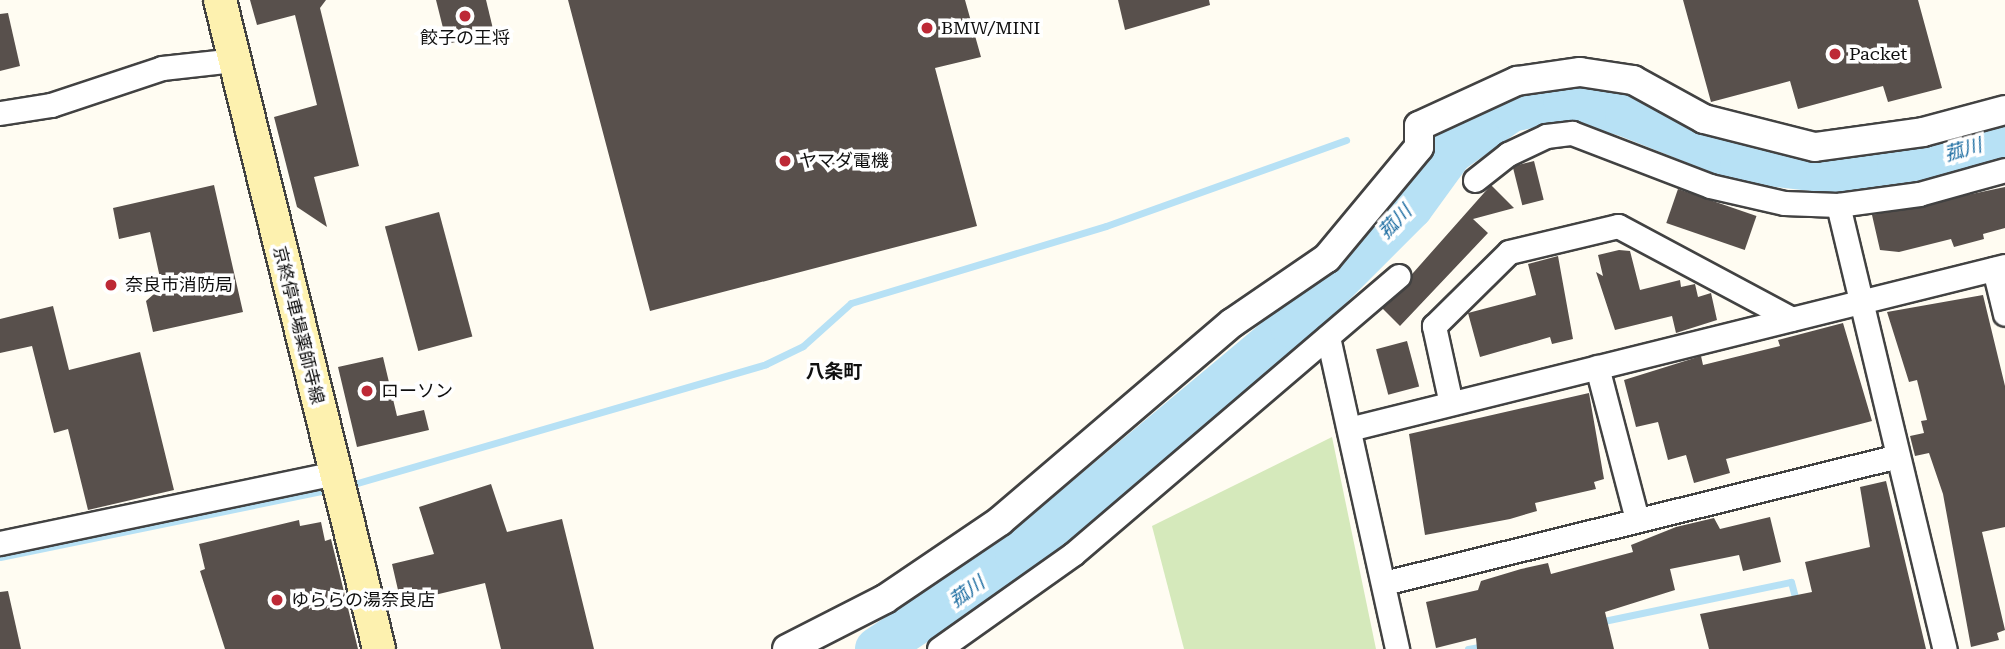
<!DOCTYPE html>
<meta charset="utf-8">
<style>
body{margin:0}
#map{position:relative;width:2005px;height:649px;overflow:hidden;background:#fffcf2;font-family:"Roboto Serif","Noto Sans JP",serif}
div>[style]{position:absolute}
.green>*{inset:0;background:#d5e9bb}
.stream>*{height:7px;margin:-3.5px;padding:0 3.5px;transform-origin:3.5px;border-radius:3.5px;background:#b7e1f5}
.river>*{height:44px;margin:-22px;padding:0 22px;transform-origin:22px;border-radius:22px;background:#b7e1f5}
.building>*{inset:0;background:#58504c;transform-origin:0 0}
.roads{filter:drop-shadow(2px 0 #424242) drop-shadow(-2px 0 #424242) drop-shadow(0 2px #424242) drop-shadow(0 -2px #424242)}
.minor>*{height:23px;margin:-11.5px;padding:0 11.5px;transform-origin:11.5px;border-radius:11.5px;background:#fff}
.tertiary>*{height:28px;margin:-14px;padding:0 14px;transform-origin:14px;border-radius:14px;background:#fff}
.secondary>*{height:32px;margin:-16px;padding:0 16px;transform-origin:16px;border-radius:16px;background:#fdf1af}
.dots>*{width:19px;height:19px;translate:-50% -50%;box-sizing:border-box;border:4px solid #fff;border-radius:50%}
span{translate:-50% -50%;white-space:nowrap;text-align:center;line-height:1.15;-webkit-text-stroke:7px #fff;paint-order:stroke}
.poi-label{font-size:18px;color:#0f0f0f}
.left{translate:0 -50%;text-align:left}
.street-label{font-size:18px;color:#0f0f0f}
.water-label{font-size:19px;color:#1a6ba0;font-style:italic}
.neighbourhood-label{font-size:19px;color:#0f0f0f;font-weight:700}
</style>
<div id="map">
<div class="green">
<i style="clip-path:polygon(1332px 437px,1376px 649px,1184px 649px,1152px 526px)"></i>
</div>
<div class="stream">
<i style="left:347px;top:486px;width:436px;rotate:-16.2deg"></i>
<i style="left:766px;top:364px;width:41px;rotate:-25.9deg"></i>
<i style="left:803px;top:346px;width:64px;rotate:-41.9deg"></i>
<i style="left:851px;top:303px;width:266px;rotate:-16.8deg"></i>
<i style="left:1106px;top:226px;width:255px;rotate:-19.7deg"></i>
<i style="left:0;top:557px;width:339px;rotate:-11.6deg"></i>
<i style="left:1599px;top:622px;width:196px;rotate:-11.8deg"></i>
<i style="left:1791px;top:582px;width:23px;rotate:75deg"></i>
<i style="left:1468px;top:649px;width:17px;rotate:-10deg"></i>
</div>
<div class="river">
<i style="left:877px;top:649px;width:168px;rotate:-33.6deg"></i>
<i style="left:1017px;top:556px;width:359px;rotate:-39.9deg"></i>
<i style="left:1292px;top:326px;width:168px;rotate:-45deg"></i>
<i style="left:1411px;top:207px;width:68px;rotate:-54deg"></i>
<i style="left:1451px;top:152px;width:73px;rotate:-35deg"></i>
<i style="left:1511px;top:110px;width:55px;rotate:-11.5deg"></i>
<i style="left:1565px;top:99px;width:64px;rotate:14.5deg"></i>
<i style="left:1627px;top:115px;width:124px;rotate:21.8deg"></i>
<i style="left:1742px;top:161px;width:87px;rotate:6.6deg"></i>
<i style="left:1828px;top:171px;width:71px;rotate:-2.4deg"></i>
<i style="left:1899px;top:168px;width:110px;rotate:-15.8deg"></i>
</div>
<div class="building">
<i style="clip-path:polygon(250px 0,326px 0,320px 8px,359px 166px,314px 177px,327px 227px,297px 207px,274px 117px,317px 105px,295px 15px,257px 25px)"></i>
<i style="clip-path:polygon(436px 0,486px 0,494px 33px,447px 44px)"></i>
<i style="clip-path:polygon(568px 0,965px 0,981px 57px,935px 68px,977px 226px,650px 311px)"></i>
<i style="clip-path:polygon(1118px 0,1209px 0,1210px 5px,1125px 30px)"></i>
<i style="clip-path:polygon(1683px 0,1918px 0,1942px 88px,1888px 102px,1883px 86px,1798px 109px,1790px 81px,1711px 102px)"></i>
<i style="clip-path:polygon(8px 13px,20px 66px,0 71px,0 14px)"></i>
<i style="left:1534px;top:161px;width:40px;height:22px;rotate:76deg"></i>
<i style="clip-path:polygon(214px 185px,243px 312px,153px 332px,146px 301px,162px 287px,150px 232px,119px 239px,113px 208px)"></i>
<i style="clip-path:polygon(1491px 185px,1514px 208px,1473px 219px,1488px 233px,1400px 326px,1382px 308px)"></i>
<i style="clip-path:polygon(2005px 187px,2005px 228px,1983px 234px,1984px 239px,1954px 247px,1951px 239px,1899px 252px,1880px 250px,1872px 215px)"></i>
<i style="left:1678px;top:189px;width:83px;height:36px;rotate:19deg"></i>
<i style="left:439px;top:212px;width:129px;height:56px;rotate:75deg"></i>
<i style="clip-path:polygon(1619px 250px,1630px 251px,1640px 290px,1680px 280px,1681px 287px,1695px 284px,1698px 297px,1711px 293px,1717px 320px,1676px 333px,1672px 316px,1615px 330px,1596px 272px,1603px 276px,1598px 255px)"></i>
<i style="clip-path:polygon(1558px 256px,1573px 339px,1552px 344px,1550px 337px,1480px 357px,1468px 313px,1536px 295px,1528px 264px)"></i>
<i style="clip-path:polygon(1983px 295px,2005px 386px,2005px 527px,1982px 532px,2005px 630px,1997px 633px,1999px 640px,1971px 647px,1943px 494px,1929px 453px,1915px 456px,1910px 436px,1924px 433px,1921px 421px,1927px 420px,1917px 380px,1909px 382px,1887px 312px)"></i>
<i style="clip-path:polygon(53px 306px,69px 370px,140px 352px,174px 490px,88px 510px,68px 429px,54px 433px,32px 346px,0 353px,0 319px)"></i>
<i style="clip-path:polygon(1843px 323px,1872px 421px,1726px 459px,1730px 473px,1694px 483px,1686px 455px,1668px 460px,1658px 422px,1636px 427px,1624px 380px,1701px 356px,1703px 365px,1780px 346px,1778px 340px)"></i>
<i style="left:1407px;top:341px;width:47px;height:32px;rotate:75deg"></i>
<i style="clip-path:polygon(383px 357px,397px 416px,424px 410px,429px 430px,357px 447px,338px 367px)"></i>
<i style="clip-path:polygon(1589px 393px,1604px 479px,1594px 482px,1596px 489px,1535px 503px,1537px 511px,1510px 519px,1425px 535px,1409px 434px)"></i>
<i style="clip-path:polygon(1886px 481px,1926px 649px,1709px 649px,1700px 614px,1812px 592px,1805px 562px,1870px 547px,1860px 487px)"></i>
<i style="clip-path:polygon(491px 484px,507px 532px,562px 519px,594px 649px,501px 649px,485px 583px,401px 603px,392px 564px,434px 554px,419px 507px)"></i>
<i style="clip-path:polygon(1770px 517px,1781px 562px,1743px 571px,1739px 555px,1670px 569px,1675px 590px,1605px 612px,1614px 649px,1477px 649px,1476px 638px,1436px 648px,1426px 602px,1478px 590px,1481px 581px,1521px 569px,1548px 563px,1551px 574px,1633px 552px,1631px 545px,1676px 527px,1714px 518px,1720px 529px)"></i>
<i style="clip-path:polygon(299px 520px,300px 526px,321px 522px,325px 541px,331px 539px,358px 649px,225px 649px,200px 571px,205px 569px,199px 544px)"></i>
<i style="clip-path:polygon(8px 591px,21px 649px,0 649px,0 592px)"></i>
</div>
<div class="roads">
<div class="minor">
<i style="left:0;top:113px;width:52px;rotate:-8.9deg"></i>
<i style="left:51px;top:105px;width:117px;rotate:-18.4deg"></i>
<i style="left:162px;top:68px;width:72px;rotate:-6.3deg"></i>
<i style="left:1475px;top:180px;width:42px;rotate:-38.2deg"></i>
<i style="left:1508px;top:154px;width:42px;rotate:-25.3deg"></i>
<i style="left:1546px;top:136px;width:26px;rotate:-7deg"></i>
<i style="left:1572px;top:133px;width:148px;rotate:21deg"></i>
<i style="left:1710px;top:186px;width:76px;rotate:12.9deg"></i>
<i style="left:1784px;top:203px;width:54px;rotate:2.1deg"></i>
<i style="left:1838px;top:205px;width:82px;rotate:-7.7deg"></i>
<i style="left:1919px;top:194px;width:89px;rotate:-15.6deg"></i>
<i style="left:1838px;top:205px;width:457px;rotate:76.5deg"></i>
<i style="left:1994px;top:269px;width:46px;rotate:76.3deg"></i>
<i style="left:1328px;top:337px;width:320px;rotate:77.5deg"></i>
<i style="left:1597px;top:367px;width:158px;rotate:75.3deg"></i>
<i style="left:1450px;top:399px;width:75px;rotate:-102.4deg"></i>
<i style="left:1434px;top:326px;width:105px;rotate:-44.6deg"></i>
<i style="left:1509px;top:252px;width:112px;rotate:-13.4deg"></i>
<i style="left:1618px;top:226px;width:197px;rotate:28.1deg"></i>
<i style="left:1349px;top:429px;width:676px;rotate:-13.95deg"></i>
<i style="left:0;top:543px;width:342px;rotate:-11.8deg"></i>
<i style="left:1384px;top:583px;width:529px;rotate:-13.88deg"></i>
<i style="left:939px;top:649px;width:164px;rotate:-35.3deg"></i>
<i style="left:1073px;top:554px;width:428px;rotate:-40.5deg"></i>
</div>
<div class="tertiary">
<i style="left:787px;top:649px;width:110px;rotate:-27deg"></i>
<i style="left:885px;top:599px;width:139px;rotate:-34.1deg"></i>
<i style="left:1000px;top:521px;width:305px;rotate:-40.5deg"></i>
<i style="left:1232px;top:323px;width:115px;rotate:-34.4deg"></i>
<i style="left:1327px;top:258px;width:144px;rotate:-50.3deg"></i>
<i style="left:1419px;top:147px;width:21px;rotate:-90deg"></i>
<i style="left:1419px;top:126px;width:108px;rotate:-24.7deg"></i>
<i style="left:1517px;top:81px;width:64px;rotate:-8.1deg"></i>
<i style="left:1580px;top:72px;width:54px;rotate:8.6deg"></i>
<i style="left:1633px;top:80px;width:81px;rotate:28.8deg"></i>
<i style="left:1704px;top:119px;width:114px;rotate:14.2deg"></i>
<i style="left:1815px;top:147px;width:109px;rotate:-7.9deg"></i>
<i style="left:1923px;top:132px;width:85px;rotate:-15deg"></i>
</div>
<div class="secondary">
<i style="left:220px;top:0;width:668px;rotate:76.23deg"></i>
</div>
</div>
<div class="dots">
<i style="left:465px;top:16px;background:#bd2936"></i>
<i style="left:927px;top:28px;background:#bd2936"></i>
<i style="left:1835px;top:54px;background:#bd2936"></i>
<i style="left:785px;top:161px;background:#bd2936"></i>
<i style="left:111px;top:285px;background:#bd2936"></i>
<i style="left:367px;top:391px;background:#bd2936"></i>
<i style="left:277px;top:600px;background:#bd2936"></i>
</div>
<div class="poi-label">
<span class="left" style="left:941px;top:28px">BMW/MINI</span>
<span style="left:465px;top:38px">餃子の王将</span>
<span class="left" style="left:1849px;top:54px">Packet</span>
<span class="left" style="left:799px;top:161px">ヤマダ電機</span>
<span class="left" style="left:125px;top:285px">奈良市消防局</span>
<span class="left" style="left:381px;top:391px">ローソン</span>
<span class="left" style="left:291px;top:600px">ゆららの湯奈良店</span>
</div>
<div class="street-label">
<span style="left:298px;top:325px;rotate:76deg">京終停車場薬師寺線</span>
</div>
<div class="water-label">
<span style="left:1963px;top:150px;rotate:-16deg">菰川</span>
<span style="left:1395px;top:222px;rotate:-46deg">菰川</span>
<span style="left:967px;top:592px;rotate:-36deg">菰川</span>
</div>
<div class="neighbourhood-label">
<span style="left:834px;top:372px">八条町</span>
</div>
</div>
